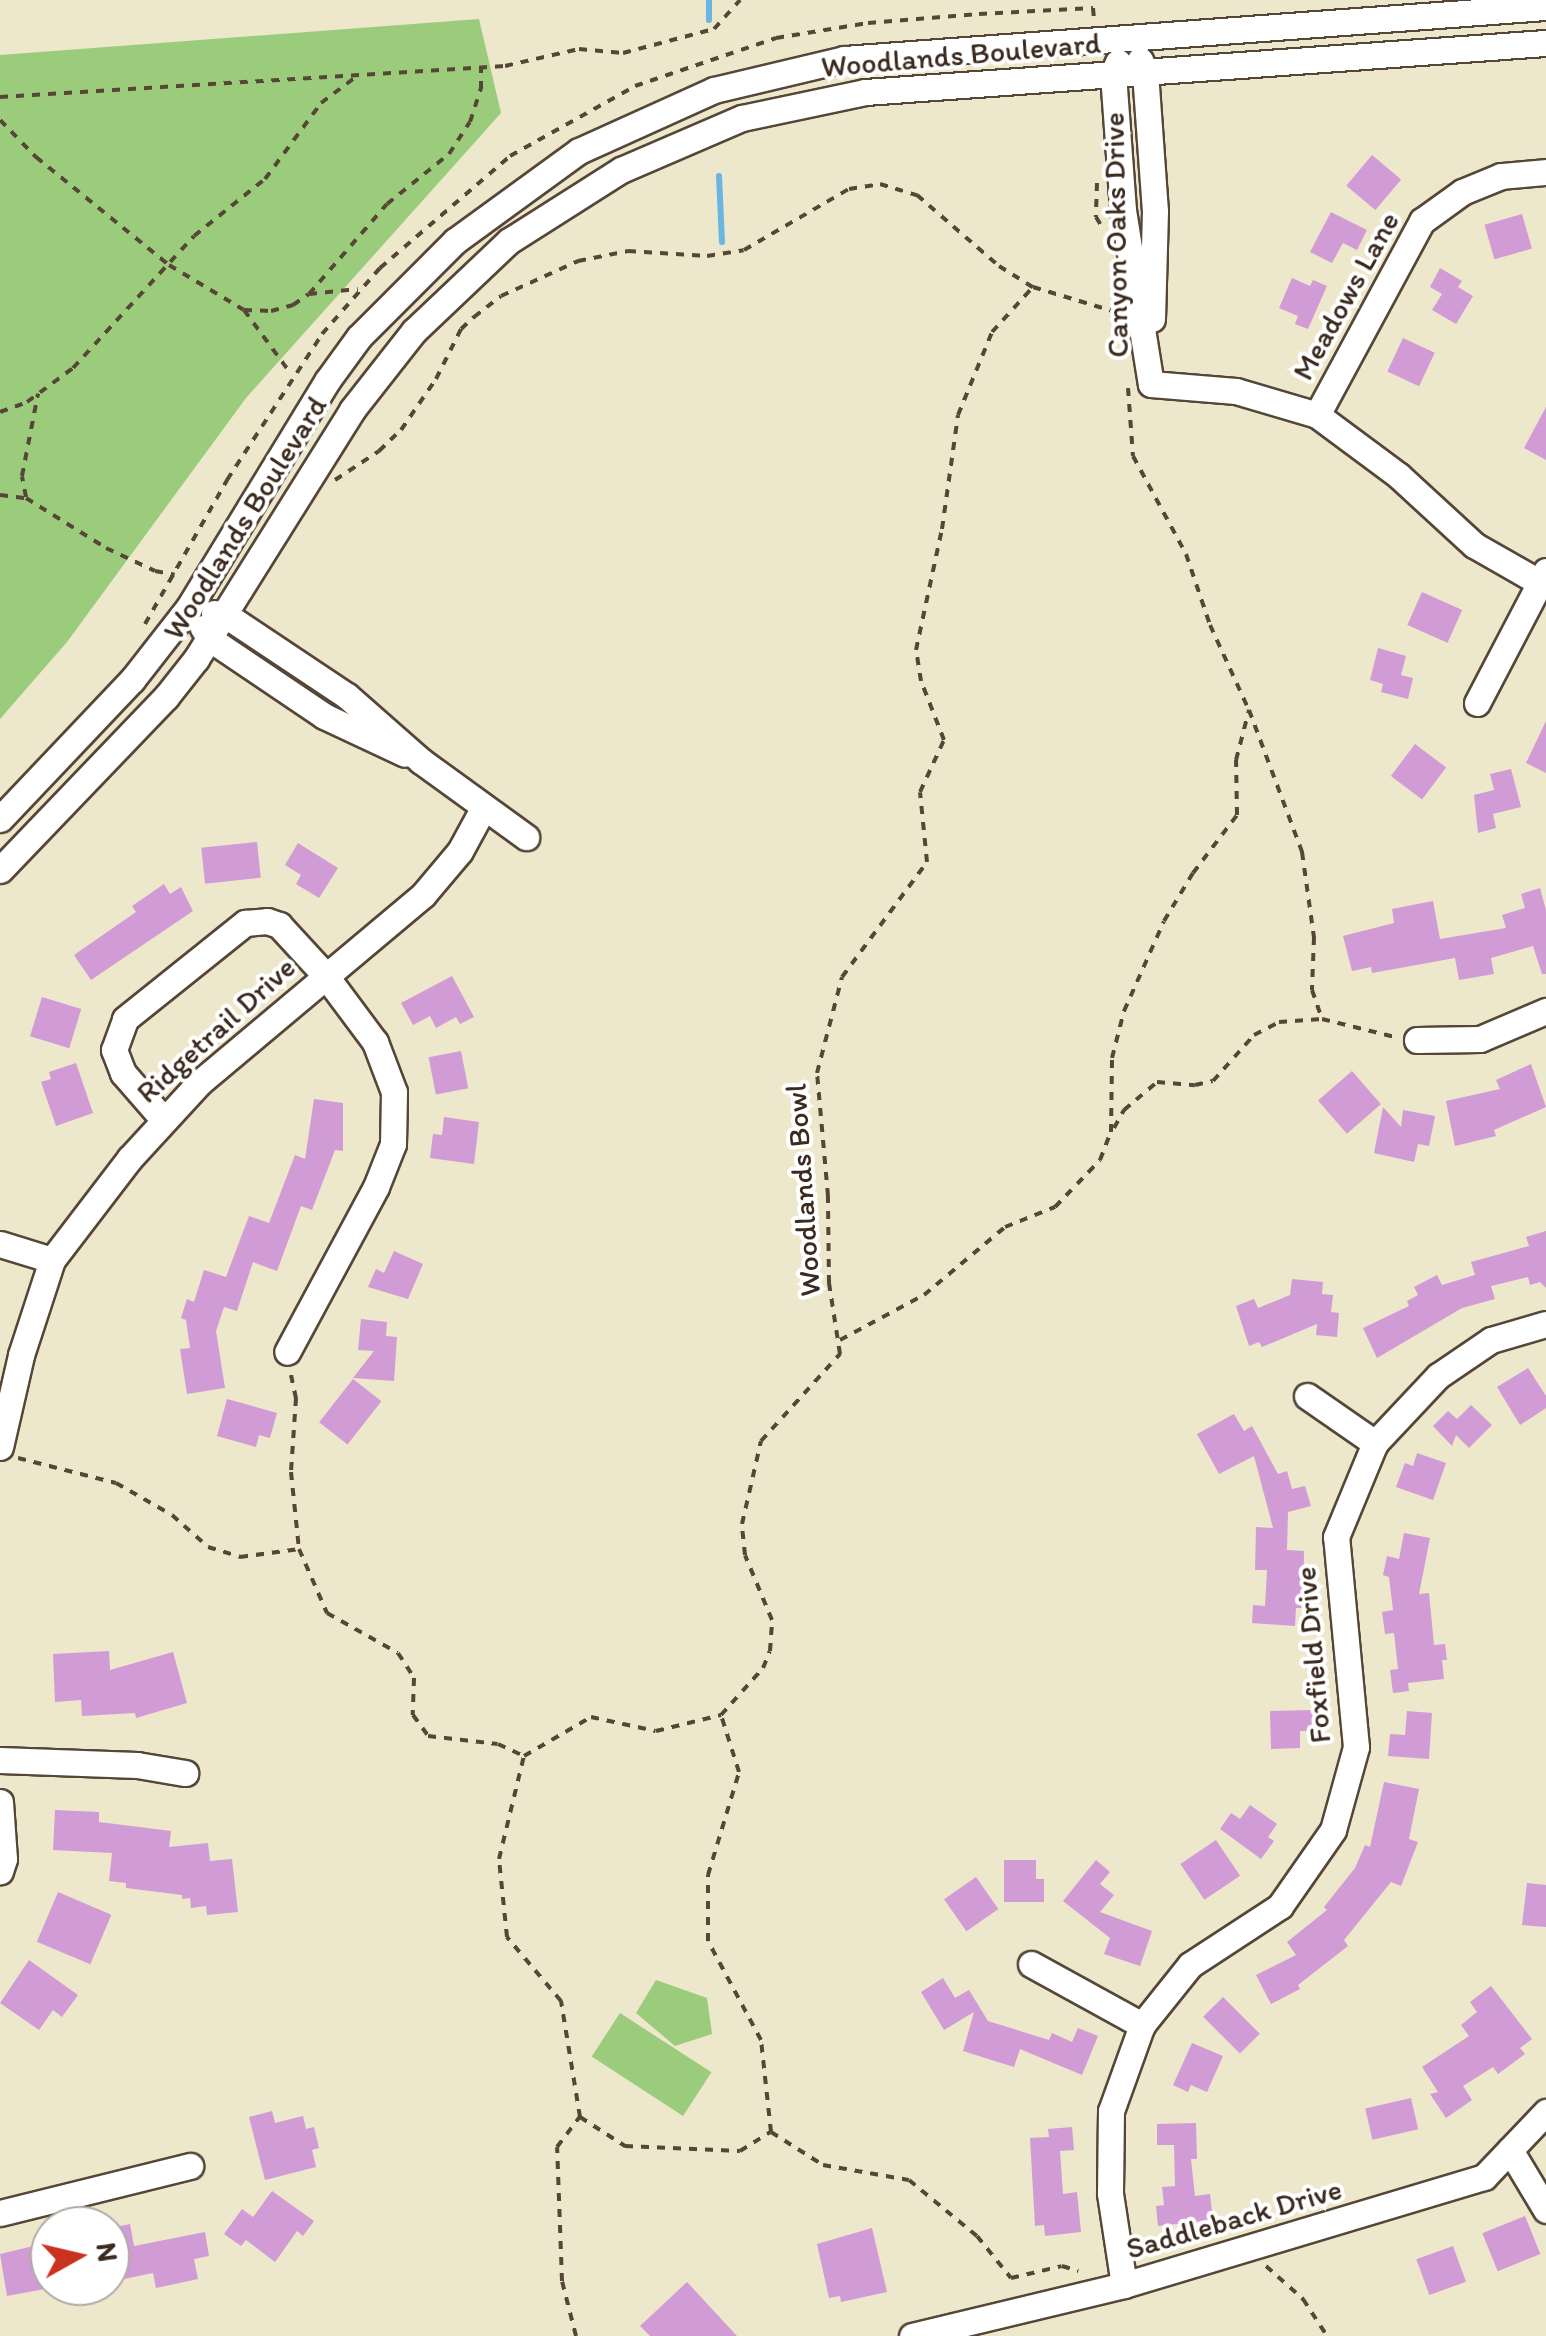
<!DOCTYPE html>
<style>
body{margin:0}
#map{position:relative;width:1546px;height:2336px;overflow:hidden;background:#ede7cb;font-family:Itim,sans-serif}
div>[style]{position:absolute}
.green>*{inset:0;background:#9acc7c;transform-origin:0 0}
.stream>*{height:6px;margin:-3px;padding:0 3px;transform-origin:3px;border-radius:3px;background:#6ab5e3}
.building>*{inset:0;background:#d19bd6;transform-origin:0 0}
.path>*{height:4px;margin-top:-2px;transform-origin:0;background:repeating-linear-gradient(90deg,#564638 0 8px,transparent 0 16px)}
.roads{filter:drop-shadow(2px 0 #564638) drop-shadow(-2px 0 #564638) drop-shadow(0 2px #564638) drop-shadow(0 -2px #564638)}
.minor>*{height:25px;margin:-12.5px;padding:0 12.5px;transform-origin:12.5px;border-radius:12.5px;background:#fff}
span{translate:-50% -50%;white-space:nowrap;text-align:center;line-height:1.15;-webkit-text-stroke:8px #fff;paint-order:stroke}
.street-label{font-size:30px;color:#3b2a1e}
.north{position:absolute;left:30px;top:2206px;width:100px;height:100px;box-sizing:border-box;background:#fff;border:2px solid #b1aaa5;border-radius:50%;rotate:82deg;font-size:28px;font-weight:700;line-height:40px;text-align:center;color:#3b2a1e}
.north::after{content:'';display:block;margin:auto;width:35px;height:45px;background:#c8321e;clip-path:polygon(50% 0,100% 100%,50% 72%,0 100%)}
</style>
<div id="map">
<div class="green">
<i style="clip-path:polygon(479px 19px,501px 113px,246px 398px,67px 642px,0 719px,0 55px)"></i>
<i style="clip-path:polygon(656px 1980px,707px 1998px,712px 2034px,675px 2046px,636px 2013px)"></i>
<i style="left:620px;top:2013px;width:109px;height:52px;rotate:33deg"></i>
</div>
<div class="stream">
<i style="left:709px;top:0;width:20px;rotate:90deg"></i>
<i style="left:719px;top:176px;width:66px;rotate:87.4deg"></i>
</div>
<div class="building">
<i style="left:1372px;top:155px;width:38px;height:40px;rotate:40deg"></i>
<i style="clip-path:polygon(1331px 212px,1367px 230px,1357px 250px,1343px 243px,1332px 263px,1310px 252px)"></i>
<i style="left:1522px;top:214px;width:36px;height:39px;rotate:74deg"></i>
<i style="clip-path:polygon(1440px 268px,1462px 281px,1458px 287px,1473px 296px,1456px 324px,1432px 310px,1442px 294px,1430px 287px)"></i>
<i style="clip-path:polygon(1292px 278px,1310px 286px,1313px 280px,1327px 286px,1308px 329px,1295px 324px,1298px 316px,1279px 308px)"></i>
<i style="left:1403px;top:338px;width:35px;height:37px;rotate:25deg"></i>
<i style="clip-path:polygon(1546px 407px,1546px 460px,1524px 448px)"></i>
<i style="left:1422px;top:592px;width:44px;height:36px;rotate:24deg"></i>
<i style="clip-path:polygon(1378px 648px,1406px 656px,1401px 675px,1413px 678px,1408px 699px,1381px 692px,1383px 684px,1370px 680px)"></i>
<i style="clip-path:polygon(1546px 721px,1546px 773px,1526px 763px)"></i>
<i style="left:1415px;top:744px;width:39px;height:40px;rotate:37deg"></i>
<i style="clip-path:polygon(1511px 769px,1521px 807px,1493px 814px,1496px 828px,1478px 833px,1474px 795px,1494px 790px,1490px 774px)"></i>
<i style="left:257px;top:842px;width:36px;height:56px;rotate:84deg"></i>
<i style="clip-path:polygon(298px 843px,338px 868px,319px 898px,296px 884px,301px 875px,285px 865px)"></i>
<i style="clip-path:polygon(164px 884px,170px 894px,181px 887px,193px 911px,91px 980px,74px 955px,136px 912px,132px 906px)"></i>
<i style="clip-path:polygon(1540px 888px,1546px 910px,1546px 974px,1542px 974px,1533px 946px,1491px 958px,1494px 974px,1459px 980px,1455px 958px,1372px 973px,1371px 967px,1352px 971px,1343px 936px,1394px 923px,1392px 909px,1433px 901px,1440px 939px,1506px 928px,1502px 915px,1525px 908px,1521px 894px)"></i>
<i style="clip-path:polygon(452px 976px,474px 1017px,460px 1024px,456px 1017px,436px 1028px,430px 1016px,413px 1025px,401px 1003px)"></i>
<i style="left:42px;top:997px;width:41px;height:41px;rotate:17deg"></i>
<i style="left:461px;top:1051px;width:38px;height:33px;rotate:79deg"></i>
<i style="clip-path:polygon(76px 1063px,93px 1113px,56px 1126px,41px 1082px,51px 1079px,49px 1072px)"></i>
<i style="clip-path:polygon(1531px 1064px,1546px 1107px,1494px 1130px,1496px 1136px,1455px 1146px,1446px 1101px,1500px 1089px,1496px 1080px)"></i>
<i style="left:1352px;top:1071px;width:44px;height:45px;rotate:49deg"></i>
<i style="clip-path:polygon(314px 1099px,343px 1103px,343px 1151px,335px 1150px,312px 1210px,301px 1206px,277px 1271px,253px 1262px,237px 1311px,224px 1307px,216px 1331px,225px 1388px,187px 1394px,180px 1349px,190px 1348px,186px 1320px,181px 1318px,187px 1299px,194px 1302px,204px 1270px,226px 1277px,249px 1216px,269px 1223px,295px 1155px,305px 1159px)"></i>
<i style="clip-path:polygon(1383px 1107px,1401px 1127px,1403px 1110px,1435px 1116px,1429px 1146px,1418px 1144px,1414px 1162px,1374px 1153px)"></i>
<i style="clip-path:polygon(444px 1117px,479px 1122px,474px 1164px,430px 1158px,433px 1134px,442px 1135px)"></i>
<i style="clip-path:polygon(1546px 1231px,1546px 1288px,1540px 1282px,1530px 1285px,1528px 1277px,1491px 1286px,1495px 1299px,1462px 1308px,1377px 1358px,1363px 1328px,1409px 1306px,1407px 1301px,1418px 1295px,1414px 1287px,1437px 1275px,1442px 1285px,1475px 1275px,1471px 1262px,1529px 1246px,1526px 1237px)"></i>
<i style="clip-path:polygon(394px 1251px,423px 1264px,408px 1299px,368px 1287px,376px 1269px,384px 1273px)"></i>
<i style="clip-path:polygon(1292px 1279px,1323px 1282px,1322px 1294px,1333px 1295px,1331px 1312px,1339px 1313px,1337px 1337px,1316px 1335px,1317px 1324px,1262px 1347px,1259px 1342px,1249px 1346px,1236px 1306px,1254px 1299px,1258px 1308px,1290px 1295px)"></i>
<i style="clip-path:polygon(361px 1319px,387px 1322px,386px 1336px,397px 1337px,394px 1381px,353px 1378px,374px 1351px,358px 1350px)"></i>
<i style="clip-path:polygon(1528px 1368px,1546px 1396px,1546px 1408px,1520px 1425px,1497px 1387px)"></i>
<i style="left:353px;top:1379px;width:36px;height:55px;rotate:38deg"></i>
<i style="clip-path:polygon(227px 1399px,277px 1413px,270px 1438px,259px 1435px,256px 1447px,217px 1436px)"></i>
<i style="clip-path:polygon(1471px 1405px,1492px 1425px,1469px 1448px,1456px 1435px,1452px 1446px,1433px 1426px,1448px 1411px,1457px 1419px)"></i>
<i style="clip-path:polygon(1234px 1414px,1244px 1431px,1252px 1426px,1278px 1474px,1287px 1471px,1292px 1489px,1305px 1486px,1311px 1506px,1288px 1512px,1287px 1550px,1304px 1551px,1303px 1608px,1296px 1608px,1295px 1626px,1252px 1623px,1253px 1605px,1265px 1606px,1267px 1570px,1255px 1570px,1256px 1527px,1273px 1528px,1254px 1456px,1219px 1474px,1197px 1434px)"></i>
<i style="clip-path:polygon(1417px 1453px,1446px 1463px,1433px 1500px,1396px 1487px,1405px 1463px,1413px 1466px)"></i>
<i style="clip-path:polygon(1404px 1533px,1430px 1538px,1419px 1594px,1429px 1593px,1434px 1645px,1445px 1644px,1447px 1660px,1442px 1660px,1444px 1679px,1408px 1683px,1409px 1691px,1393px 1693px,1390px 1670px,1398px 1669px,1394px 1633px,1385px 1634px,1382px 1612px,1393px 1610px,1389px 1577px,1383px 1575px,1387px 1556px,1399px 1559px)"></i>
<i style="clip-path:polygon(109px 1651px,110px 1670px,173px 1652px,187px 1703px,136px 1718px,135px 1713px,82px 1716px,81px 1700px,55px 1702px,53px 1654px)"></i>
<i style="clip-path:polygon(1313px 1710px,1313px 1731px,1300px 1731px,1300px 1748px,1271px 1749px,1270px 1711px)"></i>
<i style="clip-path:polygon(1407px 1711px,1432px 1713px,1429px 1759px,1388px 1756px,1390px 1734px,1405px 1735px)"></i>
<i style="clip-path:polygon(1384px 1782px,1419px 1789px,1409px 1839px,1418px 1842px,1401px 1886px,1391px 1882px,1344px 1940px,1348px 1946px,1298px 1985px,1300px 1989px,1271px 2004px,1256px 1975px,1296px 1955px,1287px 1942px,1327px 1910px,1324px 1907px,1355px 1868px,1365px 1845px,1370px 1847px)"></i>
<i style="clip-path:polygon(1250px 1805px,1277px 1824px,1268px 1837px,1274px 1841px,1261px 1859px,1220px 1829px,1231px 1813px,1240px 1819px)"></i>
<i style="clip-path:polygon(55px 1810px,99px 1812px,99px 1822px,171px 1831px,169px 1847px,208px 1843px,210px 1861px,232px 1859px,238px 1912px,207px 1915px,206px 1906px,191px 1908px,190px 1898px,182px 1899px,182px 1895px,126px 1888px,126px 1883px,109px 1881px,112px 1853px,53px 1850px)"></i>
<i style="left:1216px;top:1840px;width:43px;height:43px;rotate:56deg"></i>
<i style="clip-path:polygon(1004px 1860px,1036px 1860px,1036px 1879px,1044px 1879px,1044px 1902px,1004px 1902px)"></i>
<i style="clip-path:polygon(1096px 1860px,1110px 1872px,1100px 1884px,1114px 1895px,1100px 1912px,1152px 1931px,1140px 1966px,1104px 1954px,1110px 1938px,1063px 1901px)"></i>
<i style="left:976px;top:1877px;width:39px;height:39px;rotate:55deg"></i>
<i style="clip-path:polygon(1527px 1883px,1546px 1885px,1546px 1927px,1522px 1925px)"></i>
<i style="left:58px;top:1892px;width:58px;height:54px;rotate:23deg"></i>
<i style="clip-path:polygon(29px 1960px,78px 1995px,62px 2017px,53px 2010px,39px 2030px,0 2003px)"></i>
<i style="clip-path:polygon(943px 1978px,955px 1998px,969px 1990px,988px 2021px,1049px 2040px,1052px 2033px,1072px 2042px,1078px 2028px,1098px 2036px,1082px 2075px,1020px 2049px,1014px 2067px,963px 2051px,974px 2012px,944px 2030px,921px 1992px)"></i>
<i style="clip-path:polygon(1491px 1986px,1532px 2039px,1520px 2048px,1525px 2054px,1498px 2074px,1493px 2067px,1463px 2086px,1472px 2100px,1446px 2118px,1430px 2094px,1438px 2092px,1422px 2067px,1469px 2036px,1461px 2025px,1477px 2012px,1470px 2002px)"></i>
<i style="left:1223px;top:1997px;width:52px;height:28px;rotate:45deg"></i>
<i style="clip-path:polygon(1192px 2043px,1223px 2056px,1207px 2092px,1191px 2085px,1188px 2092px,1173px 2085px)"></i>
<i style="left:1411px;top:2098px;width:32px;height:47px;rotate:77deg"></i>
<i style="clip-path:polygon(272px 2111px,275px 2123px,303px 2116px,306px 2129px,314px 2127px,319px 2148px,312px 2150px,316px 2167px,265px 2180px,249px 2117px)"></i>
<i style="clip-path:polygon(1196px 2123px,1197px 2159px,1191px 2159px,1195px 2196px,1210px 2194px,1213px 2220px,1158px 2226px,1156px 2206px,1164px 2205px,1162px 2187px,1175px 2186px,1174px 2145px,1157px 2145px,1157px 2124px)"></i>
<i style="clip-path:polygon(1072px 2127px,1074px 2150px,1060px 2151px,1063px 2194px,1077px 2192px,1081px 2232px,1045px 2236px,1044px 2225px,1035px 2226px,1030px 2138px,1049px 2137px,1048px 2129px)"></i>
<i style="clip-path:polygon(272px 2191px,314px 2221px,303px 2236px,297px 2231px,275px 2262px,246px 2240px,241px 2246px,224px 2234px,242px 2209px,253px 2217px)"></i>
<i style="left:1525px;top:2216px;width:41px;height:46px;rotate:68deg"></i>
<i style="clip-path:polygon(130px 2224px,134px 2246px,205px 2232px,209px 2256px,194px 2259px,198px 2279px,156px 2288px,153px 2273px,110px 2282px,110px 2228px)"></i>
<i style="clip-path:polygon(872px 2228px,887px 2292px,841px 2302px,840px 2296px,829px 2298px,817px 2244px)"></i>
<i style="clip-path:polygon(50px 2242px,50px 2288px,7px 2296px,0 2254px)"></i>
<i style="left:1453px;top:2246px;width:38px;height:39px;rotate:70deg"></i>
<i style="clip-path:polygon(687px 2282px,737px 2336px,650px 2336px,640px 2326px)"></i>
</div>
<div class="path">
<i style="left:0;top:97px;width:506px;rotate:-3.51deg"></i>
<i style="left:505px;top:66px;width:76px;rotate:-12.9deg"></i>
<i style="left:579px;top:49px;width:44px;rotate:5.2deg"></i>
<i style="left:623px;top:53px;width:94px;rotate:-14.8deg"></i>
<i style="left:714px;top:29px;width:39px;rotate:-48deg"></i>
<i style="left:0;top:120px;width:52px;rotate:45.8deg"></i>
<i style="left:36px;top:157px;width:171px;rotate:39.1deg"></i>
<i style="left:169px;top:265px;width:87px;rotate:31deg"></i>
<i style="left:244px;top:310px;width:27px;rotate:2deg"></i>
<i style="left:271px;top:311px;width:23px;rotate:-15deg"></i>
<i style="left:293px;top:305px;width:19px;rotate:-35deg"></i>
<i style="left:309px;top:294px;width:119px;rotate:-49.1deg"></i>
<i style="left:387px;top:204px;width:80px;rotate:-38.9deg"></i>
<i style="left:449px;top:154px;width:38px;rotate:-57deg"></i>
<i style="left:470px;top:122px;width:35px;rotate:-72deg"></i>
<i style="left:481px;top:89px;width:21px;rotate:-90deg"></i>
<i style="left:1097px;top:183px;width:34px;rotate:92deg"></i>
<i style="left:1096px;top:217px;width:12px;rotate:59deg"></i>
<i style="left:309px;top:294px;width:49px;rotate:-5.8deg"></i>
<i style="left:244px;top:310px;width:79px;rotate:53.7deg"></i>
<i style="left:1128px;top:388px;width:68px;rotate:85.8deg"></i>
<i style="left:1133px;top:456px;width:111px;rotate:61.6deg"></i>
<i style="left:1186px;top:554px;width:75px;rotate:71.3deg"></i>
<i style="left:1210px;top:625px;width:94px;rotate:65.4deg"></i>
<i style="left:1249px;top:710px;width:152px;rotate:69.5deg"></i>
<i style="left:1302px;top:852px;width:86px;rotate:82deg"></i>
<i style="left:1314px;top:937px;width:53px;rotate:92.2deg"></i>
<i style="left:1312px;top:990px;width:31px;rotate:71deg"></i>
<i style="left:0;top:412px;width:29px;rotate:-20deg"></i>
<i style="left:27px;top:402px;width:57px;rotate:-36.5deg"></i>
<i style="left:73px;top:368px;width:179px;rotate:-47.5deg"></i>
<i style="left:194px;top:236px;width:91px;rotate:-38.8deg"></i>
<i style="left:265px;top:179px;width:94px;rotate:-53.6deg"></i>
<i style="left:321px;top:103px;width:45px;rotate:-36.9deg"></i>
<i style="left:335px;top:480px;width:53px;rotate:-33.4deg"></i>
<i style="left:379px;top:451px;width:30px;rotate:-44deg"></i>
<i style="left:401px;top:430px;width:62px;rotate:-55.5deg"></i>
<i style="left:436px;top:379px;width:56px;rotate:-63.4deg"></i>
<i style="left:461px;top:329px;width:18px;rotate:-43deg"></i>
<i style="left:474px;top:317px;width:34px;rotate:-38deg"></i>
<i style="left:501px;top:296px;width:85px;rotate:-24.4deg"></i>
<i style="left:578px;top:261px;width:51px;rotate:-11.3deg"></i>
<i style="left:628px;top:251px;width:79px;rotate:3.6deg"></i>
<i style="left:707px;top:256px;width:37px;rotate:-9deg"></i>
<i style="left:744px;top:250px;width:121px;rotate:-30.2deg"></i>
<i style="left:849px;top:189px;width:31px;rotate:-9deg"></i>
<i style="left:880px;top:184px;width:39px;rotate:17deg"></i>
<i style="left:917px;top:195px;width:108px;rotate:40.9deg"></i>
<i style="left:999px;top:266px;width:40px;rotate:32deg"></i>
<i style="left:0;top:495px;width:26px;rotate:7deg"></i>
<i style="left:26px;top:498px;width:94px;rotate:32deg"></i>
<i style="left:106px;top:548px;width:54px;rotate:25.1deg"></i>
<i style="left:155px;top:571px;width:20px;rotate:11deg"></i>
<i style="left:26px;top:497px;width:21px;rotate:-101deg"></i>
<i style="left:22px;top:476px;width:84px;rotate:-79deg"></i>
<i style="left:145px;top:624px;width:166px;rotate:-60.3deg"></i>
<i style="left:227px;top:480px;width:174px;rotate:-56.9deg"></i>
<i style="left:322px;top:334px;width:88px;rotate:-48.7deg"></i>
<i style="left:380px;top:268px;width:172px;rotate:-40.7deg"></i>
<i style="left:510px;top:156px;width:143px;rotate:-29.2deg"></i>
<i style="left:635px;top:86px;width:149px;rotate:-18.8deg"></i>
<i style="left:776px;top:38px;width:93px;rotate:-9.3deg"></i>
<i style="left:868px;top:23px;width:111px;rotate:-4.6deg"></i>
<i style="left:979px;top:14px;width:114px;rotate:-3deg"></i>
<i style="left:1093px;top:8px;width:11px;rotate:85deg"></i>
<i style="left:1114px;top:1128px;width:21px;rotate:-61deg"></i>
<i style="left:1124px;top:1110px;width:43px;rotate:-40.3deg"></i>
<i style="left:1157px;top:1082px;width:38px;rotate:5deg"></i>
<i style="left:1195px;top:1085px;width:18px;rotate:-13deg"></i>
<i style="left:1213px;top:1081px;width:62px;rotate:-48.3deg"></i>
<i style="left:1254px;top:1035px;width:28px;rotate:-27deg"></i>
<i style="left:1279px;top:1022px;width:43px;rotate:-4deg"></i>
<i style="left:1322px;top:1019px;width:75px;rotate:13.9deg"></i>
<i style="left:840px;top:1340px;width:95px;rotate:-28.2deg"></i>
<i style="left:924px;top:1295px;width:106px;rotate:-40deg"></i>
<i style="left:1005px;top:1227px;width:54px;rotate:-21.8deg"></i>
<i style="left:1055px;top:1207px;width:65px;rotate:-46.2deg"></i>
<i style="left:1100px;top:1160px;width:30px;rotate:-69deg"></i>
<i style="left:1111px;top:1132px;width:74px;rotate:-89.2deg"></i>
<i style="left:1112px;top:1058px;width:49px;rotate:-75.7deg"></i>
<i style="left:1124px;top:1011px;width:98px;rotate:-66deg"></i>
<i style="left:1164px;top:921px;width:56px;rotate:-58.9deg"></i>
<i style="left:1193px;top:873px;width:73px;rotate:-52.8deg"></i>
<i style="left:1237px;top:815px;width:55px;rotate:-91deg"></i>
<i style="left:1236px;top:760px;width:52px;rotate:-75.4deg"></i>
<i style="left:291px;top:1375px;width:24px;rotate:78deg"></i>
<i style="left:296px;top:1398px;width:74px;rotate:93.9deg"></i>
<i style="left:291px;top:1472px;width:77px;rotate:84.1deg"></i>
<i style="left:18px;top:1458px;width:101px;rotate:14.3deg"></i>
<i style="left:116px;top:1483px;width:64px;rotate:29.7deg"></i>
<i style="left:172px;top:1515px;width:48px;rotate:41.6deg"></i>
<i style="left:208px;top:1547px;width:34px;rotate:17deg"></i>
<i style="left:240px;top:1557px;width:60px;rotate:-7.7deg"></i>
<i style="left:299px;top:1549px;width:70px;rotate:66.4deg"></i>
<i style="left:327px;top:1613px;width:81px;rotate:29.4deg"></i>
<i style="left:398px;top:1653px;width:30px;rotate:57deg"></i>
<i style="left:414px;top:1678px;width:37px;rotate:92deg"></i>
<i style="left:413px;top:1715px;width:26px;rotate:54deg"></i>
<i style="left:428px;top:1736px;width:70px;rotate:6.5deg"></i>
<i style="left:498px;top:1744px;width:29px;rotate:25deg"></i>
<i style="left:580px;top:2117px;width:54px;rotate:32.8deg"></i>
<i style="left:625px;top:2146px;width:115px;rotate:2.5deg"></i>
<i style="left:740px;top:2151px;width:36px;rotate:-32deg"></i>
<i style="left:771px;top:2132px;width:93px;rotate:-96.2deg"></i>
<i style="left:761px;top:2040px;width:112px;rotate:-118.2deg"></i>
<i style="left:708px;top:1941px;width:66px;rotate:-90deg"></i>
<i style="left:708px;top:1875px;width:108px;rotate:-73.2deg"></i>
<i style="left:739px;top:1772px;width:60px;rotate:-107.5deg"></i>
<i style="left:771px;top:2132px;width:62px;rotate:32.4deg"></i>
<i style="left:823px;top:2165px;width:87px;rotate:9.9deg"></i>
<i style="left:909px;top:2180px;width:88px;rotate:39.5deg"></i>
<i style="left:977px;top:2236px;width:54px;rotate:51deg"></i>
<i style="left:1011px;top:2278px;width:52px;rotate:-13.2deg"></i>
<i style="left:1062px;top:2266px;width:17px;rotate:17deg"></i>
<i style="left:1266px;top:2266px;width:50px;rotate:41.7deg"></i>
<i style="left:1303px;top:2299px;width:44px;rotate:57deg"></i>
<i style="left:576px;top:2336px;width:57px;rotate:-104.3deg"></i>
<i style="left:562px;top:2281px;width:134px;rotate:-92.1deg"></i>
<i style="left:557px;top:2147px;width:38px;rotate:-53deg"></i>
<i style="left:580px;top:2117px;width:118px;rotate:-99.3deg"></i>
<i style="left:561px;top:2001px;width:84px;rotate:-130.2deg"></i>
<i style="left:507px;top:1937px;width:78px;rotate:-95.9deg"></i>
<i style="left:499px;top:1859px;width:106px;rotate:-76.4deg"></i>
<i style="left:524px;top:1756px;width:78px;rotate:-30.2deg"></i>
<i style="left:591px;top:1717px;width:66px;rotate:12.2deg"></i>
<i style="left:656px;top:1731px;width:67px;rotate:-13.8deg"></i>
<i style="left:721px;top:1715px;width:63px;rotate:-48.2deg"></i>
<i style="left:763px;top:1668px;width:18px;rotate:-68deg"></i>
<i style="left:770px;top:1651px;width:31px;rotate:-86deg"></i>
<i style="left:772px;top:1620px;width:70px;rotate:-112.6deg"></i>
<i style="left:745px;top:1555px;width:31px;rotate:-96deg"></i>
<i style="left:742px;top:1524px;width:85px;rotate:-77.1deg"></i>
<i style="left:761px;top:1441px;width:118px;rotate:-47.8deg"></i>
<i style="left:840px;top:1354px;width:72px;rotate:-98.8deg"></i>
<i style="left:829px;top:1283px;width:87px;rotate:-90.7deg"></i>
<i style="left:828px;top:1196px;width:123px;rotate:-95.1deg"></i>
<i style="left:817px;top:1073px;width:99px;rotate:-75.4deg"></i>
<i style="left:842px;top:977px;width:143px;rotate:-53.5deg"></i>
<i style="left:927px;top:862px;width:70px;rotate:-95.7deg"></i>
<i style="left:920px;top:792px;width:57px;rotate:-65.2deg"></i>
<i style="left:944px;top:740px;width:63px;rotate:-111.3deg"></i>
<i style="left:921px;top:681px;width:31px;rotate:-99deg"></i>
<i style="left:916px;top:650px;width:124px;rotate:-77.9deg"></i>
<i style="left:942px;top:529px;width:115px;rotate:-82deg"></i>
<i style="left:958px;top:415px;width:90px;rotate:-67.7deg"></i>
<i style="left:992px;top:332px;width:61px;rotate:-47.7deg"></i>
<i style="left:1033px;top:287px;width:90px;rotate:16.8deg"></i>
</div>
<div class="roads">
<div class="minor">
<i style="left:1140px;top:60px;width:13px;rotate:67deg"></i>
<i style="left:1145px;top:72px;width:139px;rotate:85.9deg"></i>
<i style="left:1155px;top:211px;width:108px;rotate:91.6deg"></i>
<i style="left:1118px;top:62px;width:13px;rotate:113deg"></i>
<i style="left:1113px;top:74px;width:136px;rotate:85.8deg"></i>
<i style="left:1123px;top:210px;width:176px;rotate:80.9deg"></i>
<i style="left:1151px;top:384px;width:85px;rotate:4.7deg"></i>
<i style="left:1236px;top:391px;width:84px;rotate:16.5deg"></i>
<i style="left:1317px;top:415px;width:102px;rotate:36.6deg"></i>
<i style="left:1399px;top:476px;width:102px;rotate:42.6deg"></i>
<i style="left:1474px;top:545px;width:83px;rotate:29.7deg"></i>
<i style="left:1317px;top:415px;width:221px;rotate:-61.6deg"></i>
<i style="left:1422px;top:221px;width:49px;rotate:-35.9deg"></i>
<i style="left:1462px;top:192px;width:42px;rotate:-22.3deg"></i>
<i style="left:1501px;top:176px;width:45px;rotate:-5.1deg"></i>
<i style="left:214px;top:613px;width:13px;rotate:13deg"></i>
<i style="left:227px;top:616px;width:144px;rotate:33.7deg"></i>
<i style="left:347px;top:696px;width:98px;rotate:41.3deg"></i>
<i style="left:421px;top:761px;width:130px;rotate:35.9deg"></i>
<i style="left:203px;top:628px;width:13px;rotate:58deg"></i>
<i style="left:210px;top:639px;width:138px;rotate:34deg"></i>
<i style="left:324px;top:716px;width:89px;rotate:25.1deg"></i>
<i style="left:1477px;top:703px;width:149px;rotate:-62.4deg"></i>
<i style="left:0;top:819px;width:192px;rotate:-46.5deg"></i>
<i style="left:132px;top:680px;width:93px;rotate:-52deg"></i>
<i style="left:189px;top:607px;width:265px;rotate:-58.6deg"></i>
<i style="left:327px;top:381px;width:54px;rotate:-54deg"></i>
<i style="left:359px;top:337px;width:136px;rotate:-45deg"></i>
<i style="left:455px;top:241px;width:153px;rotate:-36deg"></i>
<i style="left:579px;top:151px;width:148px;rotate:-24.3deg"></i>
<i style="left:714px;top:90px;width:134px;rotate:-13.4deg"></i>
<i style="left:844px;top:59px;width:704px;rotate:-4.24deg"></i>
<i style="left:0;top:870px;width:240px;rotate:-46.2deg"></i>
<i style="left:166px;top:697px;width:48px;rotate:-51.7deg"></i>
<i style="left:196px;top:659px;width:294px;rotate:-57.9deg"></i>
<i style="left:352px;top:410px;width:100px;rotate:-51.9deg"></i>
<i style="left:414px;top:331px;width:131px;rotate:-43.5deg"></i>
<i style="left:509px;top:241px;width:133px;rotate:-32.4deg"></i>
<i style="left:621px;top:170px;width:132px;rotate:-23.3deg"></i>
<i style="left:742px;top:118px;width:126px;rotate:-11.9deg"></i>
<i style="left:865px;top:92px;width:683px;rotate:-4.12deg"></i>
<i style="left:1417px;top:1040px;width:63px;rotate:-0.9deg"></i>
<i style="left:1480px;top:1039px;width:72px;rotate:-23deg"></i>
<i style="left:163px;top:1119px;width:61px;rotate:-131deg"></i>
<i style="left:123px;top:1073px;width:25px;rotate:-111deg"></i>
<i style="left:114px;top:1050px;width:33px;rotate:-70deg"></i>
<i style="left:125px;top:1019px;width:154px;rotate:-38.7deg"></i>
<i style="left:245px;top:923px;width:22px;rotate:-5deg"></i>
<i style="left:267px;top:921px;width:13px;rotate:18deg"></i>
<i style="left:279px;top:925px;width:68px;rotate:47.4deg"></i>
<i style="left:325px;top:975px;width:84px;rotate:53.3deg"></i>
<i style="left:375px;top:1042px;width:53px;rotate:69.2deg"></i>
<i style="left:394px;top:1092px;width:52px;rotate:91.1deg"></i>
<i style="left:393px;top:1144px;width:46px;rotate:111.6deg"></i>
<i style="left:376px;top:1187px;width:187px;rotate:118.3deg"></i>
<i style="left:0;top:1244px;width:54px;rotate:17.1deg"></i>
<i style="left:1307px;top:1396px;width:83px;rotate:34.7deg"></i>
<i style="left:0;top:1447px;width:94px;rotate:-77.1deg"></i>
<i style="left:21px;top:1355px;width:100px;rotate:-71.9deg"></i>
<i style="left:52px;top:1260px;width:128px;rotate:-52.6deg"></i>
<i style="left:130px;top:1158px;width:102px;rotate:-47.4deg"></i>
<i style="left:199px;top:1083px;width:292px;rotate:-40deg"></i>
<i style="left:423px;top:895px;width:57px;rotate:-49.9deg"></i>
<i style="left:460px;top:851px;width:50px;rotate:-61.4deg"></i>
<i style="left:0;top:1760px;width:137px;rotate:2.1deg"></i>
<i style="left:137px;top:1765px;width:49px;rotate:9.5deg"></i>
<i style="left:0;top:1802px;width:57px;rotate:86deg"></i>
<i style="left:4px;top:1859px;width:13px;rotate:108deg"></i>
<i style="left:1031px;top:1964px;width:127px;rotate:28.8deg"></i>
<i style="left:1510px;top:2150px;width:70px;rotate:59deg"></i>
<i style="left:0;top:2213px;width:196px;rotate:-13.9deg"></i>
<i style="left:1124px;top:2285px;width:93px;rotate:-98.7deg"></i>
<i style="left:1110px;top:2193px;width:82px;rotate:-89.3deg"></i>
<i style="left:1111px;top:2111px;width:91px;rotate:-70.2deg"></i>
<i style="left:1142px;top:2025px;width:77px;rotate:-51.3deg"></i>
<i style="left:1190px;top:1965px;width:108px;rotate:-33.2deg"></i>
<i style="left:1280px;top:1906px;width:93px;rotate:-55.1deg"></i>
<i style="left:1333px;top:1830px;width:86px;rotate:-74.5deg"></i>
<i style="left:1356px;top:1747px;width:211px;rotate:-95.4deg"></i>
<i style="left:1336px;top:1537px;width:102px;rotate:-67.5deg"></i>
<i style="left:1375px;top:1443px;width:92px;rotate:-46.8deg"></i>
<i style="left:1438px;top:1376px;width:64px;rotate:-34.2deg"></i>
<i style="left:1491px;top:1340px;width:57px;rotate:-16.2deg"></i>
<i style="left:912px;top:2336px;width:218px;rotate:-13.5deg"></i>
<i style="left:1124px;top:2285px;width:376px;rotate:-16.7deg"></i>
<i style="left:1484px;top:2177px;width:90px;rotate:-46.4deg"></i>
</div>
</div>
<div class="street-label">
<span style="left:961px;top:55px;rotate:-5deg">Woodlands Boulevard</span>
<span style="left:1116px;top:235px;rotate:-91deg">Canyon Oaks Drive</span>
<span style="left:1346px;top:296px;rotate:-61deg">Meadows Lane</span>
<span style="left:245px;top:518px;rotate:-58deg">Woodlands Boulevard</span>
<span style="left:216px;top:1030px;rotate:-42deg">Ridgetrail Drive</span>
<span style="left:803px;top:1190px;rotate:-94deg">Woodlands Bowl</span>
<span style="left:1313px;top:1655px;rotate:-95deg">Foxfield Drive</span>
<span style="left:1234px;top:2219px;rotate:-16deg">Saddleback Drive</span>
</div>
<div class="north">N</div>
</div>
